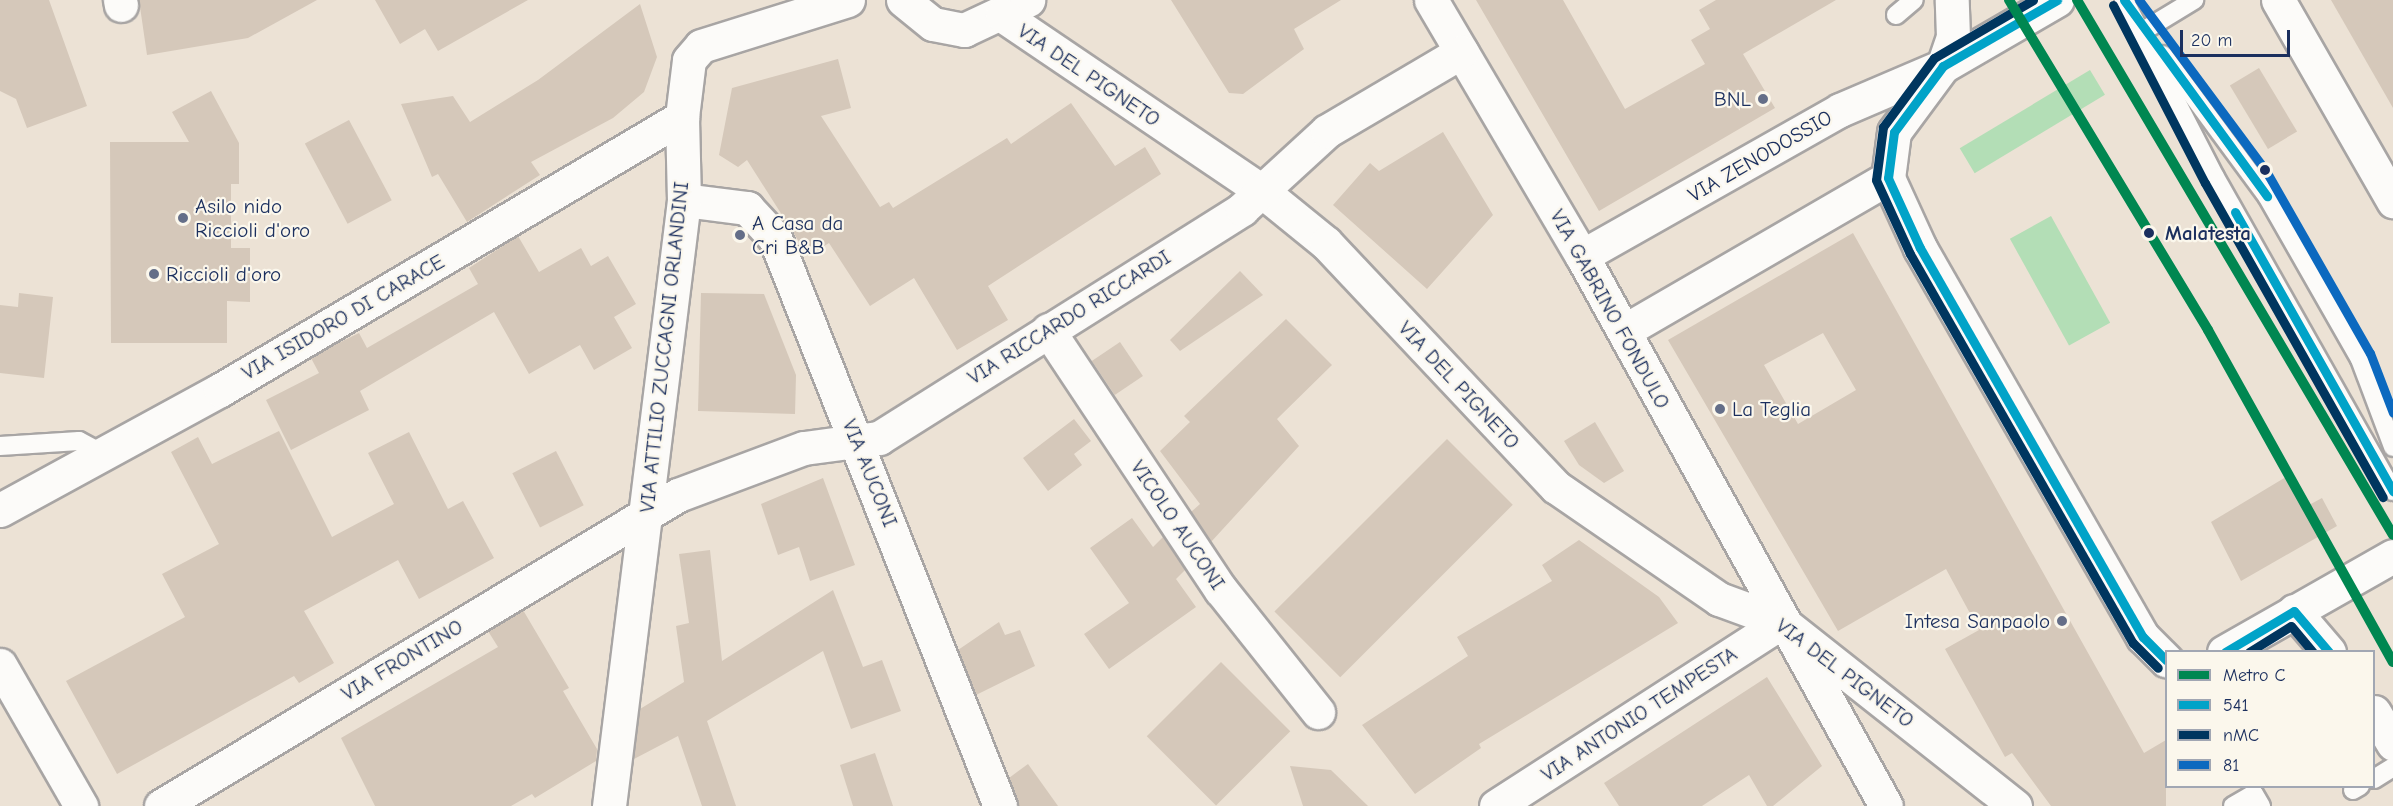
<!DOCTYPE html>
<style>
body{margin:0}
#map{position:relative;width:2393px;height:806px;overflow:hidden;background:#ece2d5;font-family:"Comic Neue",sans-serif}
div>[style]{position:absolute}
.green>*{inset:0;background:#b3deb6;transform-origin:0 0}
.building>*{inset:0;background:#d5c8ba;transform-origin:0 0}
.roads{filter:drop-shadow(2px 0 #a8a5a4) drop-shadow(-2px 0 #a8a5a4) drop-shadow(0 2px #a8a5a4) drop-shadow(0 -2px #a8a5a4)}
.lane>*{height:18px;margin:-9px;padding:0 9px;transform-origin:9px;border-radius:9px;background:#fcfbf9}
.street>*{height:33px;margin:-16.5px;padding:0 16.5px;transform-origin:16.5px;border-radius:16.5px;background:#fcfbf9}
.bus-1>*{height:9px;margin:-4.5px;padding:0 4.5px;transform-origin:4.5px;border-radius:4.5px;background:#01a3c8}
.bus-2>*{height:9px;margin:-4.5px;padding:0 4.5px;transform-origin:4.5px;border-radius:4.5px;background:#00365f}
.bus-3>*{height:9px;margin:-4.5px;padding:0 4.5px;transform-origin:4.5px;border-radius:4.5px;background:#0c69bf}
.metro-1>*{height:10px;margin:-5px;padding:0 5px;transform-origin:5px;border-radius:5px;background:#008751}
.dots>*{width:16px;height:16px;translate:-50% -50%;box-sizing:border-box;border:3px solid #fbf7ec;border-radius:50%}
span{translate:-50% -50%;white-space:nowrap;text-align:center;line-height:1.15;-webkit-text-stroke:4.5px #fbf7ec;paint-order:stroke}
.street-label{font-size:21px;color:#1b2f5e}
.poi-label{font-size:21px;color:#1b2f5e}
.right{translate:-100% -50%;text-align:right}
.left{translate:0 -50%;text-align:left}
.stop-label{font-size:21px;color:#1b2f5e;font-weight:700}
.legend{position:absolute;left:2165px;top:650px;width:210px;height:138px;box-sizing:border-box;background:#fbf7ec;border:2px solid #a1a7b3;margin:0;padding:8px 10px;list-style:none;font-size:18px;color:#1b2f5e}
.legend li{display:flex;align-items:center;gap:12px;height:30px}
.legend b{width:30px;border:2px solid #a1a7b3}
.scale{position:absolute;left:2180px;top:30px;width:110px;height:27px;box-sizing:border-box;border:3px solid #1b2f5e;border-top:0;padding-left:8px;font-size:18px;line-height:21px;white-space:nowrap;color:#1b2f5e;-webkit-text-stroke:4px #fbf7ec;paint-order:stroke}
</style>
<div id="map">
<div class="green">
<i style="left:2090px;top:70px;width:29px;height:152px;rotate:59deg"></i>
<i style="left:2051px;top:216px;width:122px;height:47px;rotate:61deg"></i>
</div>
<div class="building">
<i style="clip-path:polygon(0 0,49px 0,87px 106px,27px 128px,16px 99px,0 91px)"></i>
<i style="clip-path:polygon(139px 0,317px 0,248px 38px,147px 55px)"></i>
<i style="clip-path:polygon(375px 0,528px 0,438px 51px,425px 29px,400px 44px)"></i>
<i style="clip-path:polygon(1171px 0,1341px 0,1294px 29px,1304px 49px,1243px 94px,1229px 93px)"></i>
<i style="clip-path:polygon(1476px 0,1563px 0,1625px 109px,1705px 64px,1691px 40px,1710px 29px,1699px 10px,1716px 0,1836px 0,1743px 54px,1775px 108px,1599px 211px)"></i>
<i style="clip-path:polygon(2331px 0,2393px 0,2393px 108px)"></i>
<i style="clip-path:polygon(640px 4px,657px 57px,644px 92px,613px 118px,531px 162px,540px 175px,467px 222px,438px 174px,432px 177px,401px 104px,453px 96px,470px 122px,538px 80px)"></i>
<i style="clip-path:polygon(838px 59px,851px 108px,821px 116px,880px 207px,889px 202px,893px 208px,1007px 138px,1011px 144px,1071px 103px,1115px 166px,1145px 147px,1161px 174px,988px 286px,1008px 320px,957px 350px,914px 278px,870px 306px,829px 243px,808px 256px,747px 160px,738px 167px,719px 155px,732px 88px)"></i>
<i style="left:2259px;top:68px;width:74px;height:34px;rotate:59deg"></i>
<i style="clip-path:polygon(211px 91px,239px 143px,239px 184px,231px 184px,231px 248px,250px 248px,250px 302px,227px 301px,227px 343px,111px 343px,110px 142px,189px 142px,172px 112px)"></i>
<i style="left:349px;top:120px;width:91px;height:50px;rotate:62deg"></i>
<i style="clip-path:polygon(1443px 132px,1493px 215px,1427px 289px,1333px 205px,1370px 163px,1379px 171px)"></i>
<i style="clip-path:polygon(evenodd,1853px 233px,2144px 753px,2166px 740px,2166px 806px,2051px 806px,2012px 753px,2005px 757px,1945px 649px,1979px 630px,1946px 569px,1838px 631px,1668px 340px,1853px 233px,1823px 333px,1856px 390px,1798px 424px,1764px 365px,1823px 333px)"></i>
<i style="clip-path:polygon(518px 236px,539px 272px,581px 248px,591px 266px,608px 256px,636px 304px,614px 317px,632px 348px,594px 370px,580px 345px,529px 374px,494px 312px,360px 391px,369px 410px,291px 450px,266px 400px,319px 373px,311px 358px,322px 351px,359px 333px,367px 348px,478px 284px,469px 268px)"></i>
<i style="clip-path:polygon(1240px 271px,1263px 295px,1180px 351px,1170px 340px)"></i>
<i style="clip-path:polygon(19px 293px,53px 297px,44px 378px,0 373px,0 305px,18px 307px)"></i>
<i style="clip-path:polygon(701px 293px,764px 294px,796px 375px,795px 414px,698px 411px)"></i>
<i style="clip-path:polygon(1286px 319px,1332px 365px,1277px 419px,1299px 446px,1211px 542px,1191px 512px,1200px 504px,1160px 451px,1190px 422px,1184px 416px)"></i>
<i style="left:1120px;top:342px;width:41px;height:34px;rotate:56deg"></i>
<i style="clip-path:polygon(1074px 419px,1091px 441px,1074px 454px,1082px 465px,1048px 491px,1023px 458px)"></i>
<i style="clip-path:polygon(1595px 422px,1624px 471px,1604px 483px,1579px 465px,1564px 441px)"></i>
<i style="clip-path:polygon(279px 431px,332px 537px,394px 504px,368px 453px,409px 432px,448px 509px,463px 501px,494px 558px,419px 599px,398px 560px,304px 611px,334px 663px,299px 683px,294px 676px,117px 774px,66px 681px,185px 617px,162px 574px,219px 544px,171px 452px,198px 437px,212px 464px)"></i>
<i style="left:1447px;top:439px;width:93px;height:244px;rotate:45deg"></i>
<i style="left:556px;top:451px;width:61px;height:49px;rotate:63deg"></i>
<i style="clip-path:polygon(2291px 474px,2309px 505px,2322px 498px,2337px 526px,2241px 581px,2211px 522px)"></i>
<i style="clip-path:polygon(823px 478px,855px 565px,810px 581px,799px 547px,778px 555px,761px 504px)"></i>
<i style="clip-path:polygon(1132px 518px,1153px 547px,1163px 537px,1185px 570px,1176px 579px,1196px 607px,1109px 669px,1084px 634px,1129px 603px,1090px 548px)"></i>
<i style="clip-path:polygon(1579px 540px,1659px 597px,1678px 623px,1479px 744px,1481px 748px,1415px 794px,1362px 725px,1468px 656px,1457px 637px,1552px 581px,1542px 565px)"></i>
<i style="clip-path:polygon(710px 550px,722px 661px,833px 590px,863px 667px,882px 660px,901px 711px,851px 729px,823px 651px,707px 721px,736px 806px,702px 806px,678px 736px,634px 759px,640px 709px,684px 682px,676px 626px,689px 623px,679px 554px)"></i>
<i style="clip-path:polygon(523px 610px,569px 688px,563px 691px,597px 749px,596px 761px,535px 798px,532px 794px,511px 806px,375px 806px,341px 738px,498px 647px,488px 631px)"></i>
<i style="clip-path:polygon(999px 622px,1005px 635px,1020px 630px,1035px 666px,976px 695px,958px 650px)"></i>
<i style="left:1221px;top:662px;width:98px;height:105px;rotate:45deg"></i>
<i style="clip-path:polygon(1767px 677px,1822px 766px,1773px 806px,1767px 806px,1749px 775px,1702px 806px,1619px 806px,1604px 783px)"></i>
<i style="clip-path:polygon(875px 753px,893px 806px,853px 806px,840px 765px)"></i>
<i style="clip-path:polygon(1028px 764px,1058px 806px,1018px 806px,1009px 778px)"></i>
<i style="clip-path:polygon(1290px 766px,1331px 770px,1368px 806px,1303px 806px)"></i>
</div>
<div class="roads">
<div class="lane">
<i style="left:2124px;top:0;width:199px;rotate:62.8deg"></i>
<i style="left:2215px;top:177px;width:361px;rotate:60.5deg"></i>
<i style="left:1896px;top:15px;width:23px;rotate:-40deg"></i>
<i style="left:2143px;top:31px;width:60px;rotate:-31.3deg"></i>
<i style="left:2163px;top:55px;width:175px;rotate:53.6deg"></i>
<i style="left:2267px;top:196px;width:188px;rotate:60.3deg"></i>
<i style="left:2360px;top:359px;width:94px;rotate:69.4deg"></i>
<i style="left:0;top:446px;width:79px;rotate:-3.6deg"></i>
<i style="left:79px;top:441px;width:30px;rotate:28deg"></i>
<i style="left:2374px;top:779px;width:22px;rotate:-32deg"></i>
<i style="left:2353px;top:790px;width:8px;rotate:-30deg"></i>
<i style="left:2233px;top:806px;width:24px;rotate:-30deg"></i>
<i style="left:2254px;top:794px;width:14px;rotate:60deg"></i>
</div>
<div class="street">
<i style="left:120px;top:0;width:5px;rotate:79deg"></i>
<i style="left:903px;top:0;width:38px;rotate:39deg"></i>
<i style="left:933px;top:24px;width:32px;rotate:11deg"></i>
<i style="left:964px;top:30px;width:71px;rotate:-25.1deg"></i>
<i style="left:1431px;top:0;width:297px;rotate:59.5deg"></i>
<i style="left:1582px;top:256px;width:628px;rotate:61.07deg"></i>
<i style="left:2057px;top:0;width:132px;rotate:149.9deg"></i>
<i style="left:1943px;top:66px;width:82px;rotate:126.6deg"></i>
<i style="left:1894px;top:132px;width:46px;rotate:97.4deg"></i>
<i style="left:1888px;top:178px;width:77px;rotate:65.4deg"></i>
<i style="left:1920px;top:248px;width:448px;rotate:60.2deg"></i>
<i style="left:2143px;top:637px;width:33px;rotate:45deg"></i>
<i style="left:2278px;top:0;width:232px;rotate:60.2deg"></i>
<i style="left:1002px;top:15px;width:314px;rotate:34.1deg"></i>
<i style="left:1262px;top:191px;width:82px;rotate:39.1deg"></i>
<i style="left:1326px;top:243px;width:335px;rotate:46.7deg"></i>
<i style="left:1556px;top:487px;width:198px;rotate:34.5deg"></i>
<i style="left:1719px;top:599px;width:67px;rotate:20.1deg"></i>
<i style="left:1782px;top:622px;width:297px;rotate:38.3deg"></i>
<i style="left:1943px;top:66px;width:31px;rotate:-71deg"></i>
<i style="left:1953px;top:37px;width:37px;rotate:-92deg"></i>
<i style="left:684px;top:200px;width:64px;rotate:7.2deg"></i>
<i style="left:747px;top:208px;width:41px;rotate:47deg"></i>
<i style="left:775px;top:238px;width:611px;rotate:68.39deg"></i>
<i style="left:1582px;top:256px;width:296px;rotate:-29.5deg"></i>
<i style="left:1840px;top:110px;width:107px;rotate:-23.2deg"></i>
<i style="left:1048px;top:330px;width:312px;rotate:56.4deg"></i>
<i style="left:1221px;top:590px;width:156px;rotate:51.5deg"></i>
<i style="left:1624px;top:331px;width:305px;rotate:-30.1deg"></i>
<i style="left:0;top:510px;width:251px;rotate:-28.6deg"></i>
<i style="left:220px;top:390px;width:537px;rotate:-30.58deg"></i>
<i style="left:2294px;top:611px;width:54px;rotate:49.5deg"></i>
<i style="left:2224px;top:652px;width:194px;rotate:-29.6deg"></i>
<i style="left:0;top:665px;width:163px;rotate:60.1deg"></i>
<i style="left:2374px;top:712px;width:37px;rotate:59deg"></i>
<i style="left:161px;top:806px;width:603px;rotate:-31.03deg"></i>
<i style="left:678px;top:495px;width:134px;rotate:-20.5deg"></i>
<i style="left:804px;top:448px;width:76px;rotate:-7.6deg"></i>
<i style="left:879px;top:438px;width:429px;rotate:-32.2deg"></i>
<i style="left:1242px;top:209px;width:115px;rotate:-42.5deg"></i>
<i style="left:1327px;top:131px;width:156px;rotate:-30.5deg"></i>
<i style="left:609px;top:806px;width:611px;rotate:-82.94deg"></i>
<i style="left:684px;top:200px;width:83px;rotate:-91.4deg"></i>
<i style="left:682px;top:117px;width:57px;rotate:-83deg"></i>
<i style="left:689px;top:60px;width:18px;rotate:-49deg"></i>
<i style="left:701px;top:46px;width:154px;rotate:-17.4deg"></i>
<i style="left:1496px;top:806px;width:340px;rotate:-32.8deg"></i>
</div>
</div>
<div class="bus-1">
<i style="left:2057px;top:0;width:132px;rotate:149.9deg"></i>
<i style="left:1943px;top:66px;width:82px;rotate:126.6deg"></i>
<i style="left:1894px;top:132px;width:46px;rotate:97.4deg"></i>
<i style="left:1888px;top:178px;width:77px;rotate:65.4deg"></i>
<i style="left:1920px;top:248px;width:448px;rotate:60.2deg"></i>
<i style="left:2143px;top:637px;width:33px;rotate:45deg"></i>
<i style="left:2124px;top:0;width:243px;rotate:53.9deg"></i>
<i style="left:2235px;top:212px;width:321px;rotate:60.5deg"></i>
<i style="left:2225px;top:652px;width:80px;rotate:-30.7deg"></i>
<i style="left:2294px;top:611px;width:54px;rotate:49.5deg"></i>
</div>
<div class="bus-2">
<i style="left:2033px;top:0;width:115px;rotate:149.6deg"></i>
<i style="left:1934px;top:58px;width:86px;rotate:126.5deg"></i>
<i style="left:1883px;top:127px;width:53px;rotate:97.5deg"></i>
<i style="left:1876px;top:180px;width:81px;rotate:65.3deg"></i>
<i style="left:1910px;top:254px;width:448px;rotate:60.2deg"></i>
<i style="left:2133px;top:643px;width:35px;rotate:45deg"></i>
<i style="left:2113px;top:5px;width:200px;rotate:62.7deg"></i>
<i style="left:2205px;top:183px;width:361px;rotate:60.5deg"></i>
<i style="left:2249px;top:652px;width:49px;rotate:-31.8deg"></i>
<i style="left:2291px;top:626px;width:34px;rotate:50deg"></i>
</div>
<div class="bus-3">
<i style="left:2139px;top:0;width:213px;rotate:53.4deg"></i>
<i style="left:2266px;top:171px;width:210px;rotate:60.3deg"></i>
<i style="left:2370px;top:353px;width:64px;rotate:69deg"></i>
</div>
<div class="metro-1">
<i style="left:2009px;top:0;width:385px;rotate:58.9deg"></i>
<i style="left:2208px;top:330px;width:380px;rotate:60.9deg"></i>
<i style="left:2077px;top:0;width:621px;rotate:59.43deg"></i>
</div>
<div class="dots">
<i style="left:1763px;top:99px;background:#646e88"></i>
<i style="left:2265px;top:170px;background:#1b2f5e"></i>
<i style="left:183px;top:218px;background:#646e88"></i>
<i style="left:2149px;top:233px;background:#1b2f5e"></i>
<i style="left:740px;top:235px;background:#646e88"></i>
<i style="left:154px;top:274px;background:#646e88"></i>
<i style="left:1720px;top:409px;background:#646e88"></i>
<i style="left:2062px;top:621px;background:#646e88"></i>
</div>
<div class="street-label">
<span style="left:1089px;top:75px;rotate:34deg">VIA DEL PIGNETO</span>
<span style="left:1760px;top:156px;rotate:-30deg">VIA ZENODOSSIO</span>
<span style="left:1610px;top:309px;rotate:61deg">VIA GABRINO FONDULO</span>
<span style="left:343px;top:317px;rotate:-30deg">VIA ISIDORO DI CARACE</span>
<span style="left:1069px;top:317px;rotate:-32deg">VIA RICCARDO RICCARDI</span>
<span style="left:664px;top:347px;rotate:-84deg">VIA ATTILIO ZUCCAGNI ORLANDINI</span>
<span style="left:1459px;top:385px;rotate:47deg">VIA DEL PIGNETO</span>
<span style="left:870px;top:473px;rotate:68deg">VIA AUCONI</span>
<span style="left:1178px;top:525px;rotate:56deg">VICOLO AUCONI</span>
<span style="left:402px;top:660px;rotate:-31deg">VIA FRONTINO</span>
<span style="left:1845px;top:673px;rotate:37deg">VIA DEL PIGNETO</span>
<span style="left:1639px;top:714px;rotate:-33deg">VIA ANTONIO TEMPESTA</span>
</div>
<div class="poi-label">
<span class="right" style="left:1751px;top:99px">BNL</span>
<span class="left" style="left:195px;top:218px">Asilo nido<br>Riccioli d'oro</span>
<span class="left" style="left:752px;top:235px">A Casa da<br>Cri B&amp;B</span>
<span class="left" style="left:166px;top:274px">Riccioli d'oro</span>
<span class="left" style="left:1732px;top:409px">La Teglia</span>
<span class="right" style="left:2050px;top:621px">Intesa Sanpaolo</span>
</div>
<div class="stop-label">
<span class="left" style="left:2165px;top:233px">Malatesta</span>
</div>
<ul class="legend">
<li><b style="height:8px;background:#008751"></b>Metro C</li>
<li><b style="height:8px;background:#01a3c8"></b>541</li>
<li><b style="height:8px;background:#00365f"></b>nMC</li>
<li><b style="height:8px;background:#0c69bf"></b>81</li>
</ul>
<div class="scale">20 m</div>
</div>
